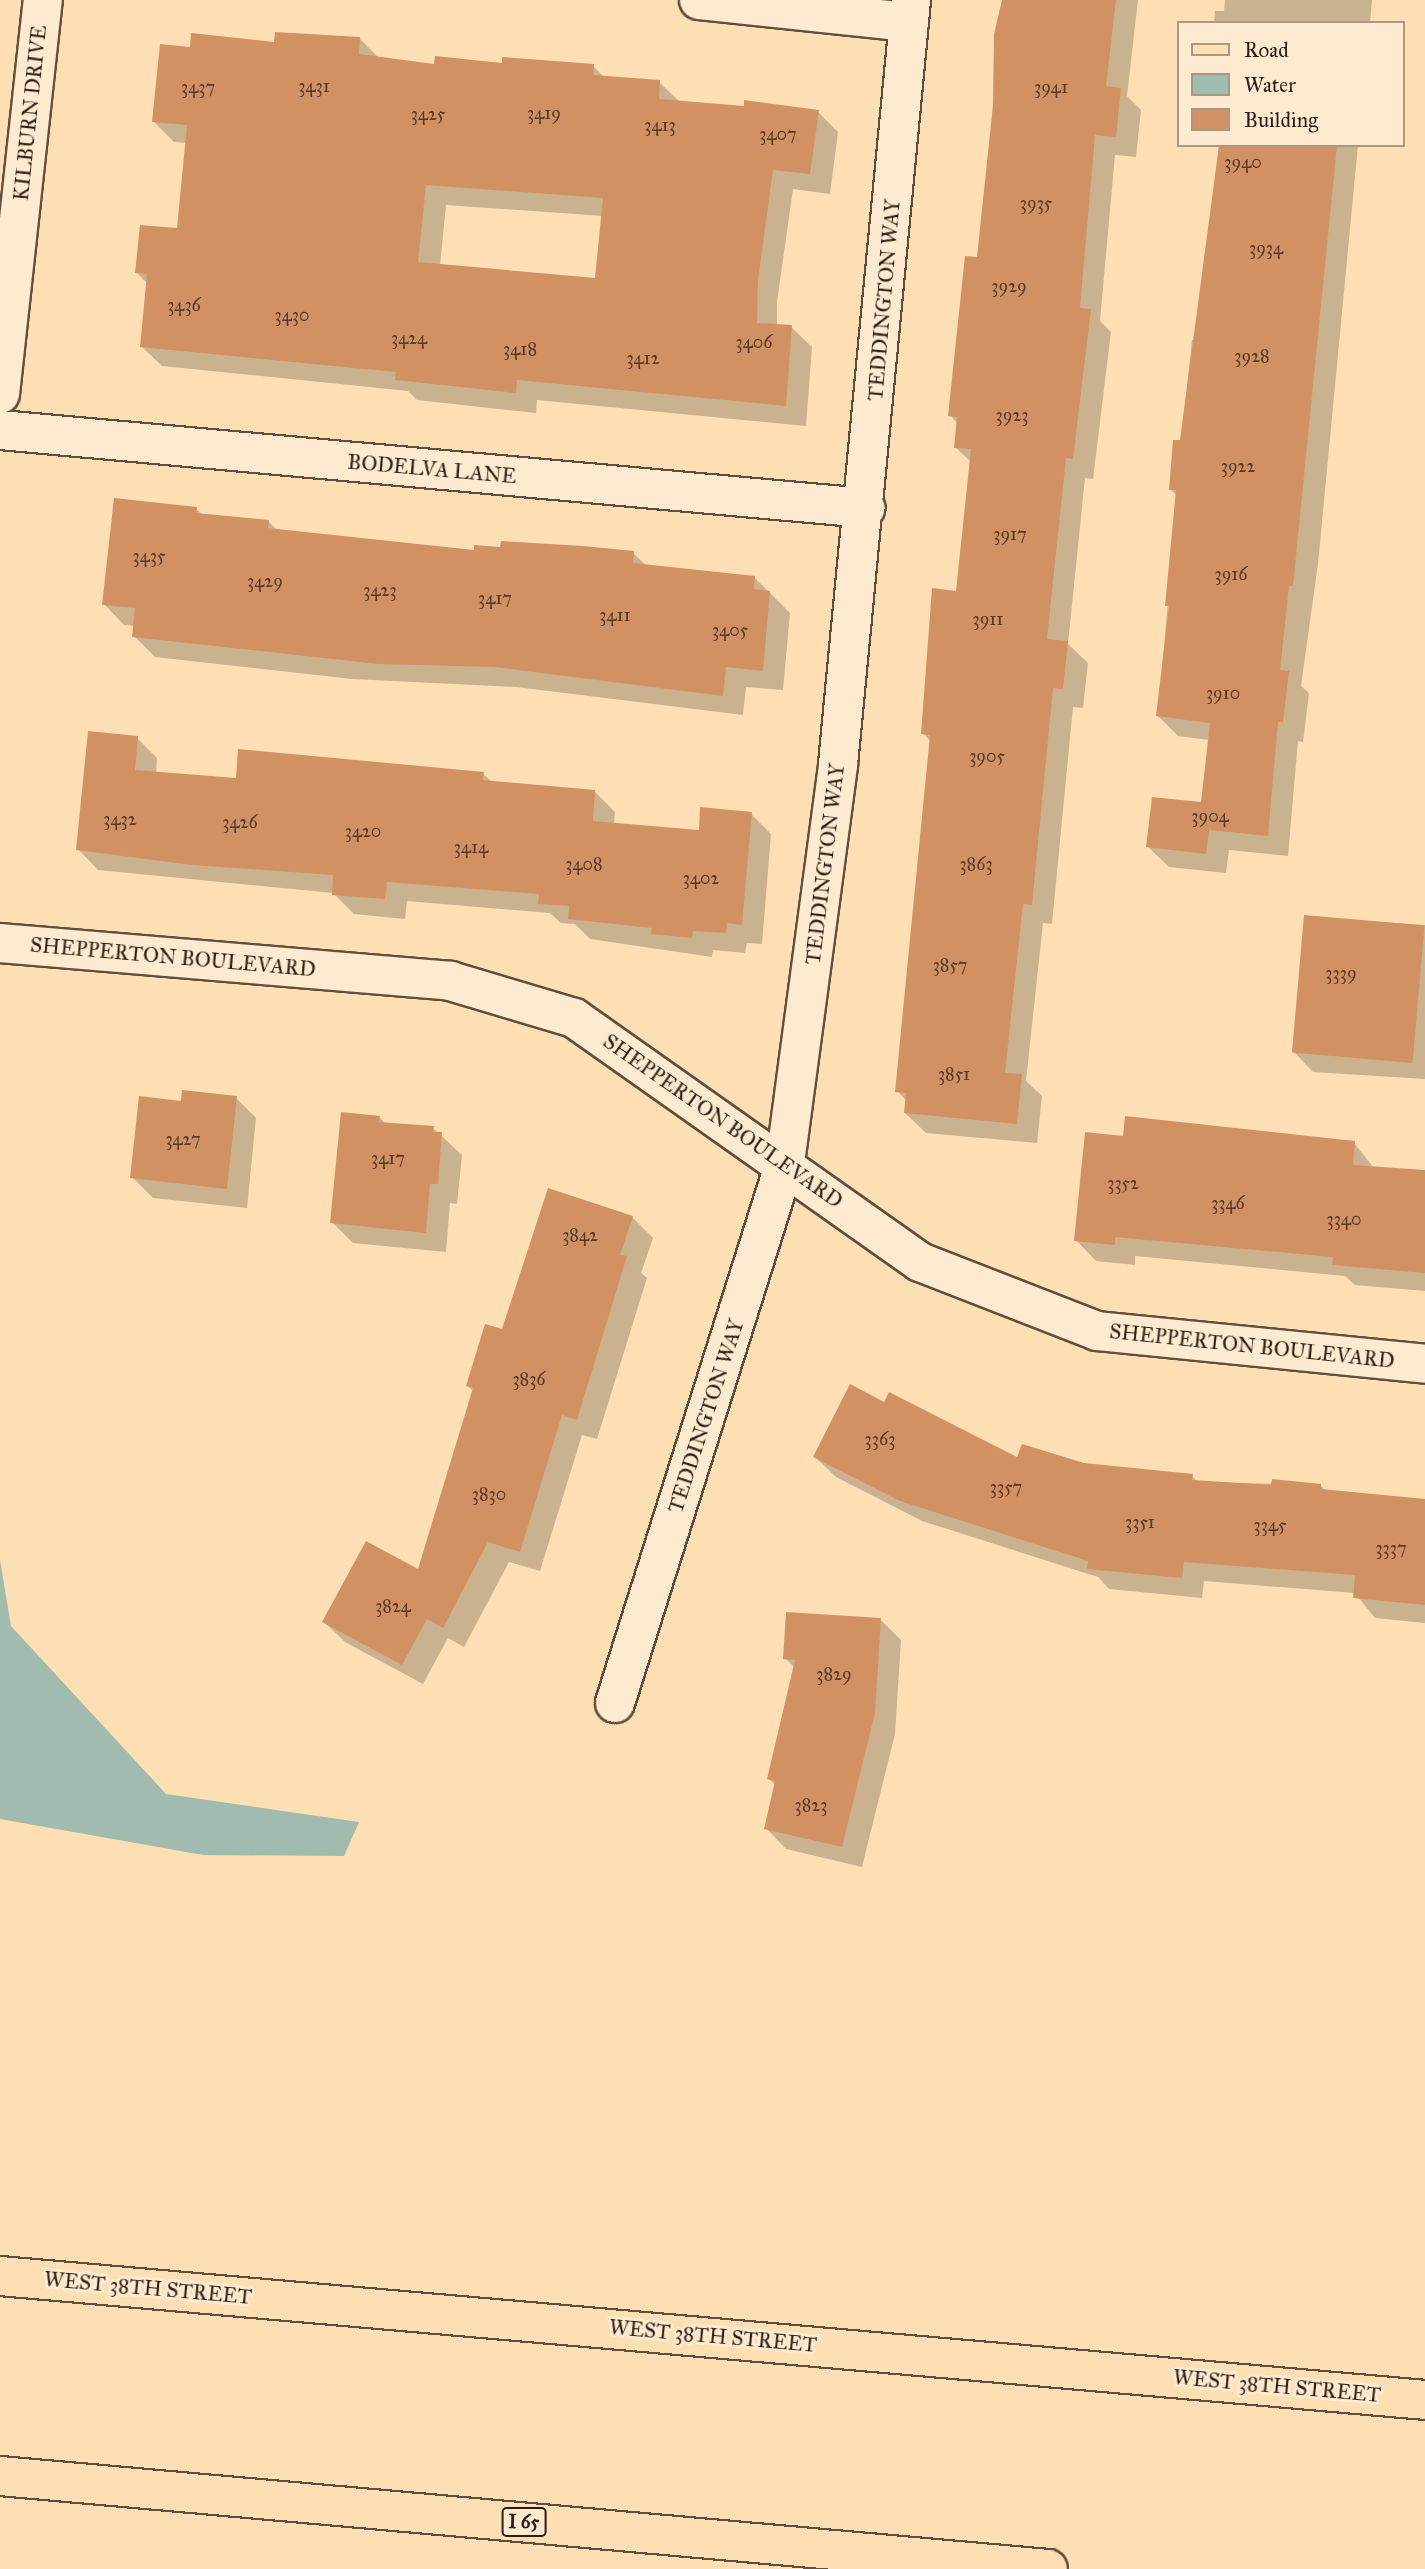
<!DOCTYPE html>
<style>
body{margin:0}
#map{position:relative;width:1425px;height:2569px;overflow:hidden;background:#fedfb3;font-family:"IM FELL Great Primer",serif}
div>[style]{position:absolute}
.water>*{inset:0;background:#a0bcae}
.shadow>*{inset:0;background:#0003}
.building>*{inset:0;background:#d29163;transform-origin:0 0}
.roads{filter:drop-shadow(2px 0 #614e3d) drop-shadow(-2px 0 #614e3d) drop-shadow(0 2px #614e3d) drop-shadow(0 -2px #614e3d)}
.minor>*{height:38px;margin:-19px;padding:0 19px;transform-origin:19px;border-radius:19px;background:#feeace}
.major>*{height:38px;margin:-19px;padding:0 19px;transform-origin:19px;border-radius:19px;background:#fedfb3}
.highway>*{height:38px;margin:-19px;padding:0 19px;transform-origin:19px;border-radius:19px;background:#fedfb3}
span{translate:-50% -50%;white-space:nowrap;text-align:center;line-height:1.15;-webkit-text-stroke:6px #feeace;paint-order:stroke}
.number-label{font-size:18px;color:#563a29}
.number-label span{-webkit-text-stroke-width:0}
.shield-label span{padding:2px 5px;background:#feeace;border:2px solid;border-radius:5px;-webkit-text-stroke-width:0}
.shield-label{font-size:19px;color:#2d1d16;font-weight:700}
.street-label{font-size:21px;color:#2d1d16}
.legend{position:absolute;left:1177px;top:21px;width:228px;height:126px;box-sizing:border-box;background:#feeace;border:2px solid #aa9884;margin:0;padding:9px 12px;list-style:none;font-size:21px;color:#2d1d16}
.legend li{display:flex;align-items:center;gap:14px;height:35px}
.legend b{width:35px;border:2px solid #aa9884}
</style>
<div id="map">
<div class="water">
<i style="clip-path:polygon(0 1560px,11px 1626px,166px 1794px,359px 1822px,344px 1856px,203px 1855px,0 1819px)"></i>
</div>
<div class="shadow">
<i style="clip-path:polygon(1003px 0,1138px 0,1127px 96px,1141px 110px,1136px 157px,1115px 155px,1100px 321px,1111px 332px,1093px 479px,1085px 478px,1068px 644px,1088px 663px,1083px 708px,1073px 707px,1052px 924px,1043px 923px,1026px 1081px,1042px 1096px,1037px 1143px,926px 1133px,905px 1113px,907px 1101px,897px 1091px,931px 742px,923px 733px,957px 593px,971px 462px,955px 447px,958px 424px,950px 415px,979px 259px)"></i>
<i style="clip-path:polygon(1225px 0,1372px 0,1370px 23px,1214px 23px,1215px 11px,1224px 11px)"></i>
<i style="clip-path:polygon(evenodd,360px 39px,379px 58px,436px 66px,593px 66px,604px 77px,659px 82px,680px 102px,818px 112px,838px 132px,830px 194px,793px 189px,777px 302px,777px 326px,791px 327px,812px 347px,806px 426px,537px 400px,536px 413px,417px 400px,408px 391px,162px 366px,141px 346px,147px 283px,137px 273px,178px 230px,187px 143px,174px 142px,154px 122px,191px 49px,360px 39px,446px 205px,603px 216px,597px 280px,440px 266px,446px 205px)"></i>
<i style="clip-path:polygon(1220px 145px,1358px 145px,1318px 564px,1301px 686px,1309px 693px,1303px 742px,1298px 741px,1288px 856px,1229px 850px,1226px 873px,1169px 867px,1148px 847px,1203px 804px,1209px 740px,1178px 736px,1158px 716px,1177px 496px,1170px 489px,1181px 442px,1192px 340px,1197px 340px)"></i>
<i style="clip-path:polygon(196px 508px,203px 516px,268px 521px,278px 531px,475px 552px,633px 553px,647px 566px,754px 577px,790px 613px,783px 690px,746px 687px,743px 715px,516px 687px,352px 679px,155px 657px,134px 636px,135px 626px,124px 625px,104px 604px)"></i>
<i style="clip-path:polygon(137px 738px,157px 758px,156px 774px,237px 780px,483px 774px,492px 782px,594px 791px,615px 812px,614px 824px,700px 832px,751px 814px,771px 834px,762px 944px,747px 943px,745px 953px,713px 950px,712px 957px,590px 939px,575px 924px,561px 923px,550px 913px,407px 901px,405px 919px,354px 914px,333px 893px,98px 870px,78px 849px)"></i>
<i style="clip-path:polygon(1305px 917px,1425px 925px,1425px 1079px,1313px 1072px,1293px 1051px)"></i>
<i style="clip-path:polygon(236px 1098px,256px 1118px,247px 1208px,153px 1198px,132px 1177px)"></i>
<i style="clip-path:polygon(379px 1117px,386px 1124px,433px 1128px,462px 1155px,457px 1204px,450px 1203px,446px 1252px,353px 1243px,332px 1222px)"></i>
<i style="clip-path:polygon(1127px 1118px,1354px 1143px,1374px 1168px,1425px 1172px,1425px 1291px,1355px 1285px,1345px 1276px,1135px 1256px,1135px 1265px,1096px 1261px,1076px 1240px,1125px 1138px)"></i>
<i style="clip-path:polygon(632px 1217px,653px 1238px,641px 1273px,647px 1278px,597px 1439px,582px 1435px,540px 1571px,509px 1562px,464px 1647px,448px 1638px,423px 1684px,345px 1642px,324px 1622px,419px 1571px,474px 1392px,468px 1386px,503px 1331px)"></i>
<i style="clip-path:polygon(885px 1404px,1018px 1459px,1192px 1476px,1198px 1482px,1320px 1485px,1327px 1492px,1425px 1501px,1425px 1623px,1375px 1618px,1355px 1593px,1204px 1581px,1202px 1598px,1109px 1589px,1098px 1577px,922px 1521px,836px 1477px,815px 1457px)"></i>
<i style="clip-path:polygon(881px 1620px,901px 1640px,895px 1734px,862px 1867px,786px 1849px,766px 1828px,775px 1785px,769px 1779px,795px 1668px,785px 1658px)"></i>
</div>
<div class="building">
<i style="clip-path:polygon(1002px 0,1116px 0,1106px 86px,1121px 88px,1116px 137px,1095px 135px,1080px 308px,1091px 309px,1073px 459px,1066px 458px,1047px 639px,1068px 641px,1063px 689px,1053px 688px,1032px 905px,1023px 904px,1005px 1073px,1022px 1074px,1017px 1124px,904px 1113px,906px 1093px,895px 1092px,930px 735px,921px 734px,932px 588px,956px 591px,971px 449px,954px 448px,957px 417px,948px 416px,965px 256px,977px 257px,993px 105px,994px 34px)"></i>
<i style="clip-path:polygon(evenodd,275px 32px,360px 37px,359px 54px,434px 64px,435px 56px,502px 63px,502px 57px,594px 64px,593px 75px,660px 80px,659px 99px,744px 106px,744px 100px,819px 110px,810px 174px,773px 170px,758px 280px,757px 323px,792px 325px,786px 406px,517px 380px,516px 393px,395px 380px,396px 372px,140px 347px,147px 274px,135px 273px,140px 225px,177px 228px,187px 125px,152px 122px,160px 44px,190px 47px,191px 33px,274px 42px,275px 32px,426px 185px,603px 198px,595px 278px,418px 262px,426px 185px)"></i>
<i style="clip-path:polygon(1219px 145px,1337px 145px,1293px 586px,1289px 586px,1280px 670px,1289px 671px,1283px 722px,1278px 722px,1268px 836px,1209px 830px,1206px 854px,1146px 847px,1152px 797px,1201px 802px,1210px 723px,1156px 716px,1169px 606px,1165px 606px,1176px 490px,1169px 490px,1173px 440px,1180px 440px)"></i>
<i style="clip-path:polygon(114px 498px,197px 507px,196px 513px,269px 520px,268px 528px,474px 550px,474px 545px,500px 547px,501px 541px,583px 546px,634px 551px,633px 563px,755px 576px,754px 589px,770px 591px,763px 671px,726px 667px,723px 696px,494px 667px,379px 664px,132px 637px,135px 608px,102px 605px)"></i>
<i style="clip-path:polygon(88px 731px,138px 736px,135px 770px,236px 778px,238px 749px,484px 772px,483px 780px,595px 790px,593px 821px,699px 830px,700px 807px,752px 812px,742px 925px,727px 923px,726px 933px,693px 931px,692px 938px,651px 934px,652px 928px,568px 919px,569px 906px,538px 904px,539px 894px,387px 882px,385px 899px,332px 895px,333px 875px,193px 865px,76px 850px)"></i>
<i style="left:1304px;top:915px;width:121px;height:138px;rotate:5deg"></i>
<i style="clip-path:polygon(182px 1090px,237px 1096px,227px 1189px,130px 1178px,139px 1096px,181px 1101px)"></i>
<i style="clip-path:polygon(341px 1112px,380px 1116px,379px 1122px,434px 1126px,433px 1132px,442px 1132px,438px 1184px,430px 1184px,426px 1233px,330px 1223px)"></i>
<i style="clip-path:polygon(1125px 1116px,1355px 1141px,1353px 1165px,1425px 1170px,1425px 1273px,1332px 1265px,1333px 1257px,1115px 1237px,1115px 1245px,1074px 1241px,1085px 1132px,1123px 1136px)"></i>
<i style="clip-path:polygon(548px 1188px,633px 1216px,620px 1255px,627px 1256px,577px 1420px,562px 1415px,520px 1552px,488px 1542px,443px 1628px,427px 1619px,402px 1665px,322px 1622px,366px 1541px,418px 1569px,473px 1388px,466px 1386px,485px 1324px,502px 1329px)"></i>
<i style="clip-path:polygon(850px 1384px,884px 1402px,889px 1392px,1017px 1457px,1022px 1444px,1084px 1463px,1193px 1474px,1192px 1480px,1271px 1485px,1272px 1479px,1321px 1484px,1321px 1489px,1425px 1499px,1425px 1605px,1353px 1598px,1355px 1575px,1184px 1562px,1182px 1578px,1087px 1569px,1088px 1561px,900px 1501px,813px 1457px)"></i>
<i style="clip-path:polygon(786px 1612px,881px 1618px,875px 1713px,842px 1847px,764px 1829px,775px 1781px,767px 1779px,795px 1660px,783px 1659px)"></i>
</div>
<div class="roads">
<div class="minor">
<i style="left:699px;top:0;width:211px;rotate:6deg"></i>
<i style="left:0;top:394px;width:396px;rotate:-83.8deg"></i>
<i style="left:0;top:430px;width:869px;rotate:5.15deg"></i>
<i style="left:0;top:943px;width:452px;rotate:4.8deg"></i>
<i style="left:450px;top:981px;width:129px;rotate:16.6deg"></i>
<i style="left:574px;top:1018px;width:423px;rotate:35.2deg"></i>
<i style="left:920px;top:1262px;width:190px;rotate:21.3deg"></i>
<i style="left:1097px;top:1331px;width:330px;rotate:5.7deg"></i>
<i style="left:615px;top:1703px;width:566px;rotate:-72.53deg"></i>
<i style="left:785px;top:1163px;width:403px;rotate:-82.4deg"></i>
<i style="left:838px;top:764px;width:767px;rotate:-84.54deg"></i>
</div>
<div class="major">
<i style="left:0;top:2276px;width:1430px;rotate:4.97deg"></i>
</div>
<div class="highway">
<i style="left:0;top:2476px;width:1052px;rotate:5.07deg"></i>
</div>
</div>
<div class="number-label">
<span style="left:314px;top:86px">3431</span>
<span style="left:198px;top:87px">3437</span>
<span style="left:1051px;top:87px">3941</span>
<span style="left:544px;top:113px">3419</span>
<span style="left:428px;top:114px">3425</span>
<span style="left:660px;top:125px">3413</span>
<span style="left:778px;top:134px">3407</span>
<span style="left:1243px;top:162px">3940</span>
<span style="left:1036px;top:203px">3935</span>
<span style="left:1266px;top:248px">3934</span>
<span style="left:1009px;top:286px">3929</span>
<span style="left:184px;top:305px">3436</span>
<span style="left:292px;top:315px">3430</span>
<span style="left:409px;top:338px">3424</span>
<span style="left:754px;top:342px">3406</span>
<span style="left:520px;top:349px">3418</span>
<span style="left:1252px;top:356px">3928</span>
<span style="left:643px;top:358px">3412</span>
<span style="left:1012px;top:415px">3923</span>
<span style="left:1238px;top:466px">3922</span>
<span style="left:1010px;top:534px">3917</span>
<span style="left:149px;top:556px">3435</span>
<span style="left:1231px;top:574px">3916</span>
<span style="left:265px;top:581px">3429</span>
<span style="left:380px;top:590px">3423</span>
<span style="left:495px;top:598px">3417</span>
<span style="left:615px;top:615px">3411</span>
<span style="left:988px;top:619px">3911</span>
<span style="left:730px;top:630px">3405</span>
<span style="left:1223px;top:693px">3910</span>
<span style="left:987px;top:756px">3905</span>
<span style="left:1210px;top:816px">3904</span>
<span style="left:120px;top:819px">3432</span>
<span style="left:240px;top:822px">3426</span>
<span style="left:363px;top:831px">3420</span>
<span style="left:471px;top:847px">3414</span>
<span style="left:584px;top:864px">3408</span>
<span style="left:976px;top:864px">3863</span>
<span style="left:701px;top:878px">3402</span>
<span style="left:950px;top:965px">3857</span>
<span style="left:1341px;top:973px">3339</span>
<span style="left:954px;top:1074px">3851</span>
<span style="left:183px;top:1139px">3427</span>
<span style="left:388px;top:1158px">3417</span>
<span style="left:1123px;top:1183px">3352</span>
<span style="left:1228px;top:1203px">3346</span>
<span style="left:1344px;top:1219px">3340</span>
<span style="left:580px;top:1235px">3842</span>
<span style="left:529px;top:1379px">3836</span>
<span style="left:880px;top:1439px">3363</span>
<span style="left:1006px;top:1487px">3357</span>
<span style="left:489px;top:1494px">3830</span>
<span style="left:1140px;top:1522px">3351</span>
<span style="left:1270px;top:1525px">3345</span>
<span style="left:1391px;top:1548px">3337</span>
<span style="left:393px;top:1606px">3824</span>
<span style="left:834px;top:1674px">3829</span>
<span style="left:811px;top:1805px">3823</span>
</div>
<div class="shield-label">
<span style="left:524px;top:2522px">I 65</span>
</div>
<div class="street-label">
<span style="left:30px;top:113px;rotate:-84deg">KILBURN DRIVE</span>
<span style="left:884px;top:300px;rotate:-85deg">TEDDINGTON WAY</span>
<span style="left:432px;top:469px;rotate:5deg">BODELVA LANE</span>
<span style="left:825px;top:864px;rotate:-83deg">TEDDINGTON WAY</span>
<span style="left:173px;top:957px;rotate:5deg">SHEPPERTON BOULEVARD</span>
<span style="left:723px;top:1121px;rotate:35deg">SHEPPERTON BOULEVARD</span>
<span style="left:1252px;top:1346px;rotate:6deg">SHEPPERTON BOULEVARD</span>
<span style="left:706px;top:1416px;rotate:-72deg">TEDDINGTON WAY</span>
<span style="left:148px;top:2288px;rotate:5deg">WEST 38TH STREET</span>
<span style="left:713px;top:2336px;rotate:5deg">WEST 38TH STREET</span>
<span style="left:1277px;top:2386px;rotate:5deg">WEST 38TH STREET</span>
</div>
<ul class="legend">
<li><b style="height:9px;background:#fedfb3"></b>Road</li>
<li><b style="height:19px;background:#a0bcae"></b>Water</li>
<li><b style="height:19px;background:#d29163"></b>Building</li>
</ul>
</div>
